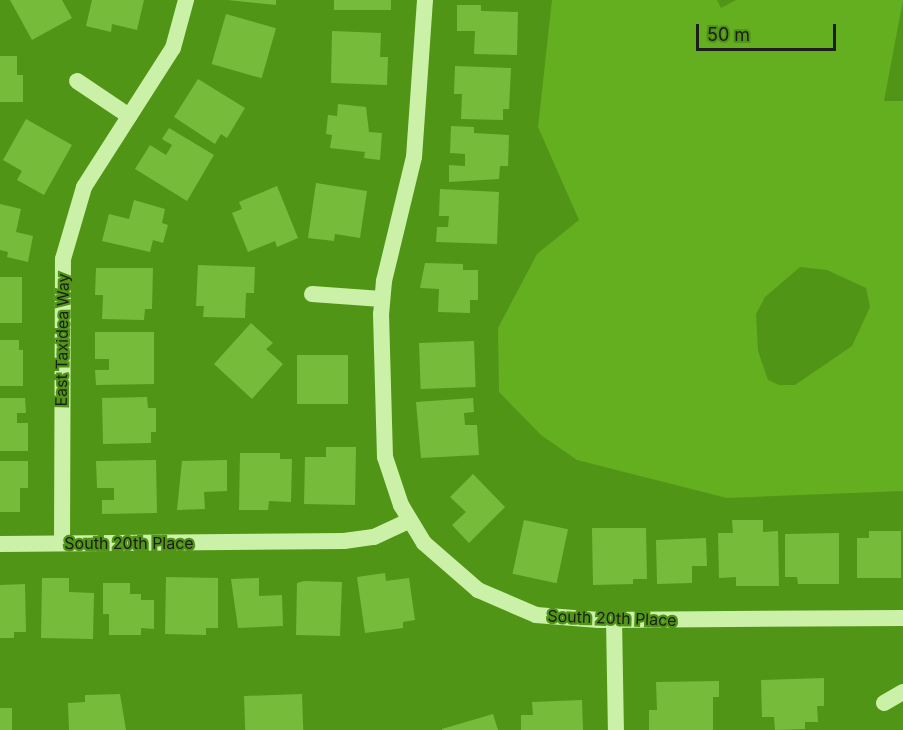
<!DOCTYPE html>
<style>
body{margin:0}
#map{position:relative;width:903px;height:730px;overflow:hidden;background:#519517;font-family:Inter,sans-serif}
div>[style]{position:absolute}
.green>*{inset:0;background:#63af1f}
.building>*{inset:0;background:#77bb3b;transform-origin:0 0}
.street>*{height:16px;margin:-8px;padding:0 8px;transform-origin:8px;border-radius:8px;background:#cbf1a8}
span{translate:-50% -50%;white-space:nowrap;text-align:center;line-height:1.15;-webkit-text-stroke:4.5px #519517;paint-order:stroke}
.street-label{font-size:16px;color:#1d1d1d}
.scale{position:absolute;left:696px;top:24px;width:140px;height:27px;box-sizing:border-box;border:3px solid #1d1d1d;border-top:0;padding-left:8px;font-size:18px;line-height:21px;white-space:nowrap;color:#1d1d1d;-webkit-text-stroke:4px #519517;paint-order:stroke}
</style>
<div id="map">
<div class="green">
<i style="clip-path:polygon(evenodd,552px 0,717px 0,721px 8px,736px 0,903px 0,884px 101px,903px 101px,903px 491px,727px 498px,577px 460px,541px 435px,499px 392px,498px 328px,537px 254px,579px 220px,538px 127px,552px 0,800px 267px,827px 270px,866px 288px,870px 307px,852px 346px,795px 385px,779px 385px,768px 380px,758px 351px,756px 314px,765px 297px,800px 267px)"></i>
</div>
<div class="building">
<i style="clip-path:polygon(10px 0,62px 0,72px 18px,32px 40px)"></i>
<i style="clip-path:polygon(92px 0,144px 0,137px 30px,112px 24px,111px 32px,86px 26px)"></i>
<i style="clip-path:polygon(228px 0,276px 0,276px 5px)"></i>
<i style="left:334px;top:0;width:57px;height:10px"></i>
<i style="clip-path:polygon(457px 5px,481px 5px,481px 11px,518px 12px,517px 55px,474px 54px,475px 31px,457px 31px)"></i>
<i style="left:226px;top:14px;width:52px;height:52px;rotate:16deg"></i>
<i style="clip-path:polygon(332px 31px,381px 33px,380px 57px,388px 57px,387px 85px,331px 83px)"></i>
<i style="clip-path:polygon(0 56px,17px 56px,17px 75px,23px 75px,23px 102px,0 102px)"></i>
<i style="clip-path:polygon(455px 66px,511px 68px,509px 109px,503px 109px,503px 120px,461px 119px,462px 94px,454px 94px)"></i>
<i style="clip-path:polygon(198px 79px,245px 108px,227px 138px,221px 134px,215px 144px,174px 117px)"></i>
<i style="clip-path:polygon(338px 104px,366px 107px,369px 132px,382px 133px,380px 160px,364px 158px,365px 152px,330px 148px,332px 135px,326px 134px,328px 115px,337px 116px)"></i>
<i style="clip-path:polygon(26px 119px,72px 145px,44px 195px,17px 180px,22px 171px,3px 160px)"></i>
<i style="clip-path:polygon(451px 126px,474px 127px,474px 133px,509px 135px,508px 166px,500px 166px,499px 179px,449px 182px,449px 165px,465px 166px,465px 154px,450px 153px)"></i>
<i style="clip-path:polygon(169px 128px,214px 155px,187px 201px,135px 169px,150px 145px,166px 155px,172px 145px,162px 139px)"></i>
<i style="clip-path:polygon(316px 183px,367px 191px,360px 238px,335px 234px,334px 241px,308px 238px)"></i>
<i style="clip-path:polygon(277px 186px,298px 238px,277px 247px,275px 241px,248px 252px,232px 213px,242px 209px,239px 202px)"></i>
<i style="clip-path:polygon(440px 189px,499px 192px,497px 244px,436px 242px,437px 227px,448px 227px,449px 216px,439px 216px)"></i>
<i style="clip-path:polygon(134px 200px,165px 209px,162px 223px,168px 225px,163px 243px,153px 240px,150px 252px,102px 241px,109px 214px,129px 219px)"></i>
<i style="clip-path:polygon(0 204px,21px 209px,16px 232px,33px 236px,28px 262px,7px 257px,8px 252px,0 250px)"></i>
<i style="clip-path:polygon(425px 263px,463px 264px,463px 270px,478px 270px,478px 300px,470px 300px,470px 313px,438px 312px,439px 289px,420px 288px)"></i>
<i style="clip-path:polygon(198px 265px,255px 267px,254px 293px,246px 293px,245px 318px,203px 317px,204px 306px,196px 306px)"></i>
<i style="clip-path:polygon(96px 268px,153px 268px,152px 309px,145px 309px,144px 320px,102px 319px,103px 295px,95px 295px)"></i>
<i style="left:0;top:277px;width:22px;height:46px"></i>
<i style="clip-path:polygon(251px 323px,273px 343px,266px 349px,283px 364px,252px 399px,214px 364px)"></i>
<i style="clip-path:polygon(95px 332px,154px 332px,154px 384px,96px 385px,95px 370px,109px 370px,109px 359px,95px 359px)"></i>
<i style="clip-path:polygon(0 340px,19px 340px,19px 350px,23px 350px,23px 386px,0 386px)"></i>
<i style="left:474px;top:341px;width:46px;height:55px;rotate:88deg"></i>
<i style="left:297px;top:355px;width:51px;height:49px"></i>
<i style="clip-path:polygon(147px 397px,148px 408px,156px 408px,156px 432px,151px 432px,151px 443px,103px 444px,102px 398px)"></i>
<i style="clip-path:polygon(0 398px,25px 398px,26px 413px,17px 413px,17px 423px,28px 423px,28px 451px,0 451px)"></i>
<i style="clip-path:polygon(473px 398px,474px 412px,464px 413px,465px 425px,477px 425px,479px 455px,421px 458px,416px 402px)"></i>
<i style="clip-path:polygon(326px 447px,356px 447px,355px 505px,304px 504px,305px 457px,326px 457px)"></i>
<i style="clip-path:polygon(240px 453px,280px 453px,280px 459px,292px 459px,291px 502px,269px 501px,268px 510px,239px 510px)"></i>
<i style="clip-path:polygon(156px 460px,157px 513px,102px 514px,102px 500px,114px 500px,114px 488px,97px 488px,96px 461px)"></i>
<i style="clip-path:polygon(227px 460px,227px 491px,204px 492px,205px 509px,177px 510px,182px 461px)"></i>
<i style="clip-path:polygon(0 461px,28px 461px,28px 488px,20px 488px,20px 512px,0 512px)"></i>
<i style="clip-path:polygon(473px 474px,505px 507px,469px 543px,452px 525px,466px 512px,450px 497px)"></i>
<i style="left:524px;top:520px;width:45px;height:55px;rotate:12deg"></i>
<i style="clip-path:polygon(732px 520px,763px 520px,763px 532px,778px 531px,779px 586px,736px 586px,736px 577px,719px 578px,718px 533px,733px 533px)"></i>
<i style="clip-path:polygon(592px 528px,646px 528px,647px 579px,633px 579px,633px 584px,593px 585px)"></i>
<i style="clip-path:polygon(869px 531px,901px 531px,901px 578px,857px 578px,857px 538px,869px 538px)"></i>
<i style="clip-path:polygon(839px 533px,839px 584px,798px 584px,797px 577px,785px 577px,785px 534px)"></i>
<i style="clip-path:polygon(706px 538px,707px 566px,692px 566px,692px 583px,657px 584px,656px 540px)"></i>
<i style="clip-path:polygon(385px 573px,386px 581px,409px 578px,415px 620px,403px 622px,403px 628px,365px 633px,357px 577px)"></i>
<i style="clip-path:polygon(166px 577px,218px 578px,218px 628px,206px 628px,206px 635px,165px 634px)"></i>
<i style="clip-path:polygon(42px 578px,69px 578px,69px 592px,94px 593px,93px 639px,41px 638px)"></i>
<i style="clip-path:polygon(259px 578px,259px 596px,282px 595px,283px 626px,238px 628px,231px 579px)"></i>
<i style="clip-path:polygon(304px 581px,342px 582px,340px 636px,296px 635px,297px 583px)"></i>
<i style="clip-path:polygon(103px 583px,130px 583px,130px 594px,141px 594px,141px 600px,154px 600px,154px 629px,141px 628px,141px 635px,109px 635px,109px 614px,103px 614px)"></i>
<i style="clip-path:polygon(25px 584px,26px 632px,14px 632px,14px 638px,0 638px,0 585px)"></i>
<i style="clip-path:polygon(824px 678px,824px 706px,817px 706px,818px 722px,805px 722px,805px 729px,775px 730px,774px 717px,762px 717px,761px 680px)"></i>
<i style="clip-path:polygon(719px 681px,719px 697px,713px 697px,713px 730px,649px 730px,649px 710px,657px 710px,656px 682px)"></i>
<i style="clip-path:polygon(120px 694px,126px 730px,69px 730px,68px 703px,85px 702px,85px 695px)"></i>
<i style="left:302px;top:694px;width:36px;height:58px;rotate:88deg"></i>
<i style="clip-path:polygon(582px 700px,583px 730px,521px 730px,521px 715px,533px 715px,532px 702px)"></i>
<i style="left:0;top:708px;width:12px;height:22px"></i>
<i style="clip-path:polygon(493px 714px,498px 730px,442px 730px,442px 729px)"></i>
</div>
<div class="street">
<i style="left:425px;top:0;width:157px;rotate:94deg"></i>
<i style="left:414px;top:157px;width:128px;rotate:103.6deg"></i>
<i style="left:384px;top:281px;width:33px;rotate:95deg"></i>
<i style="left:381px;top:314px;width:143px;rotate:88.4deg"></i>
<i style="left:385px;top:457px;width:51px;rotate:71.6deg"></i>
<i style="left:401px;top:505px;width:44px;rotate:58.8deg"></i>
<i style="left:424px;top:543px;width:72px;rotate:41deg"></i>
<i style="left:478px;top:590px;width:63px;rotate:23.3deg"></i>
<i style="left:536px;top:615px;width:63px;rotate:4.5deg"></i>
<i style="left:599px;top:620px;width:304px;rotate:-0.4deg"></i>
<i style="left:77px;top:81px;width:63px;rotate:33.9deg"></i>
<i style="left:312px;top:294px;width:70px;rotate:4.1deg"></i>
<i style="left:62px;top:543px;width:284px;rotate:-89.8deg"></i>
<i style="left:63px;top:259px;width:75px;rotate:-73.7deg"></i>
<i style="left:84px;top:187px;width:165px;rotate:-57.4deg"></i>
<i style="left:173px;top:48px;width:50px;rotate:-74.8deg"></i>
<i style="left:0;top:544px;width:344px;rotate:-0.5deg"></i>
<i style="left:344px;top:541px;width:30px;rotate:-8deg"></i>
<i style="left:374px;top:537px;width:38px;rotate:-25deg"></i>
<i style="left:614px;top:620px;width:110px;rotate:89deg"></i>
<i style="left:884px;top:703px;width:22px;rotate:-30deg"></i>
</div>
<div class="street-label">
<span style="left:62px;top:340px;rotate:-89deg">East Taxidea Way</span>
<span style="left:129px;top:543px">South 20th Place</span>
<span style="left:612px;top:618px;rotate:2deg">South 20th Place</span>
</div>
<div class="scale">50 m</div>
</div>
